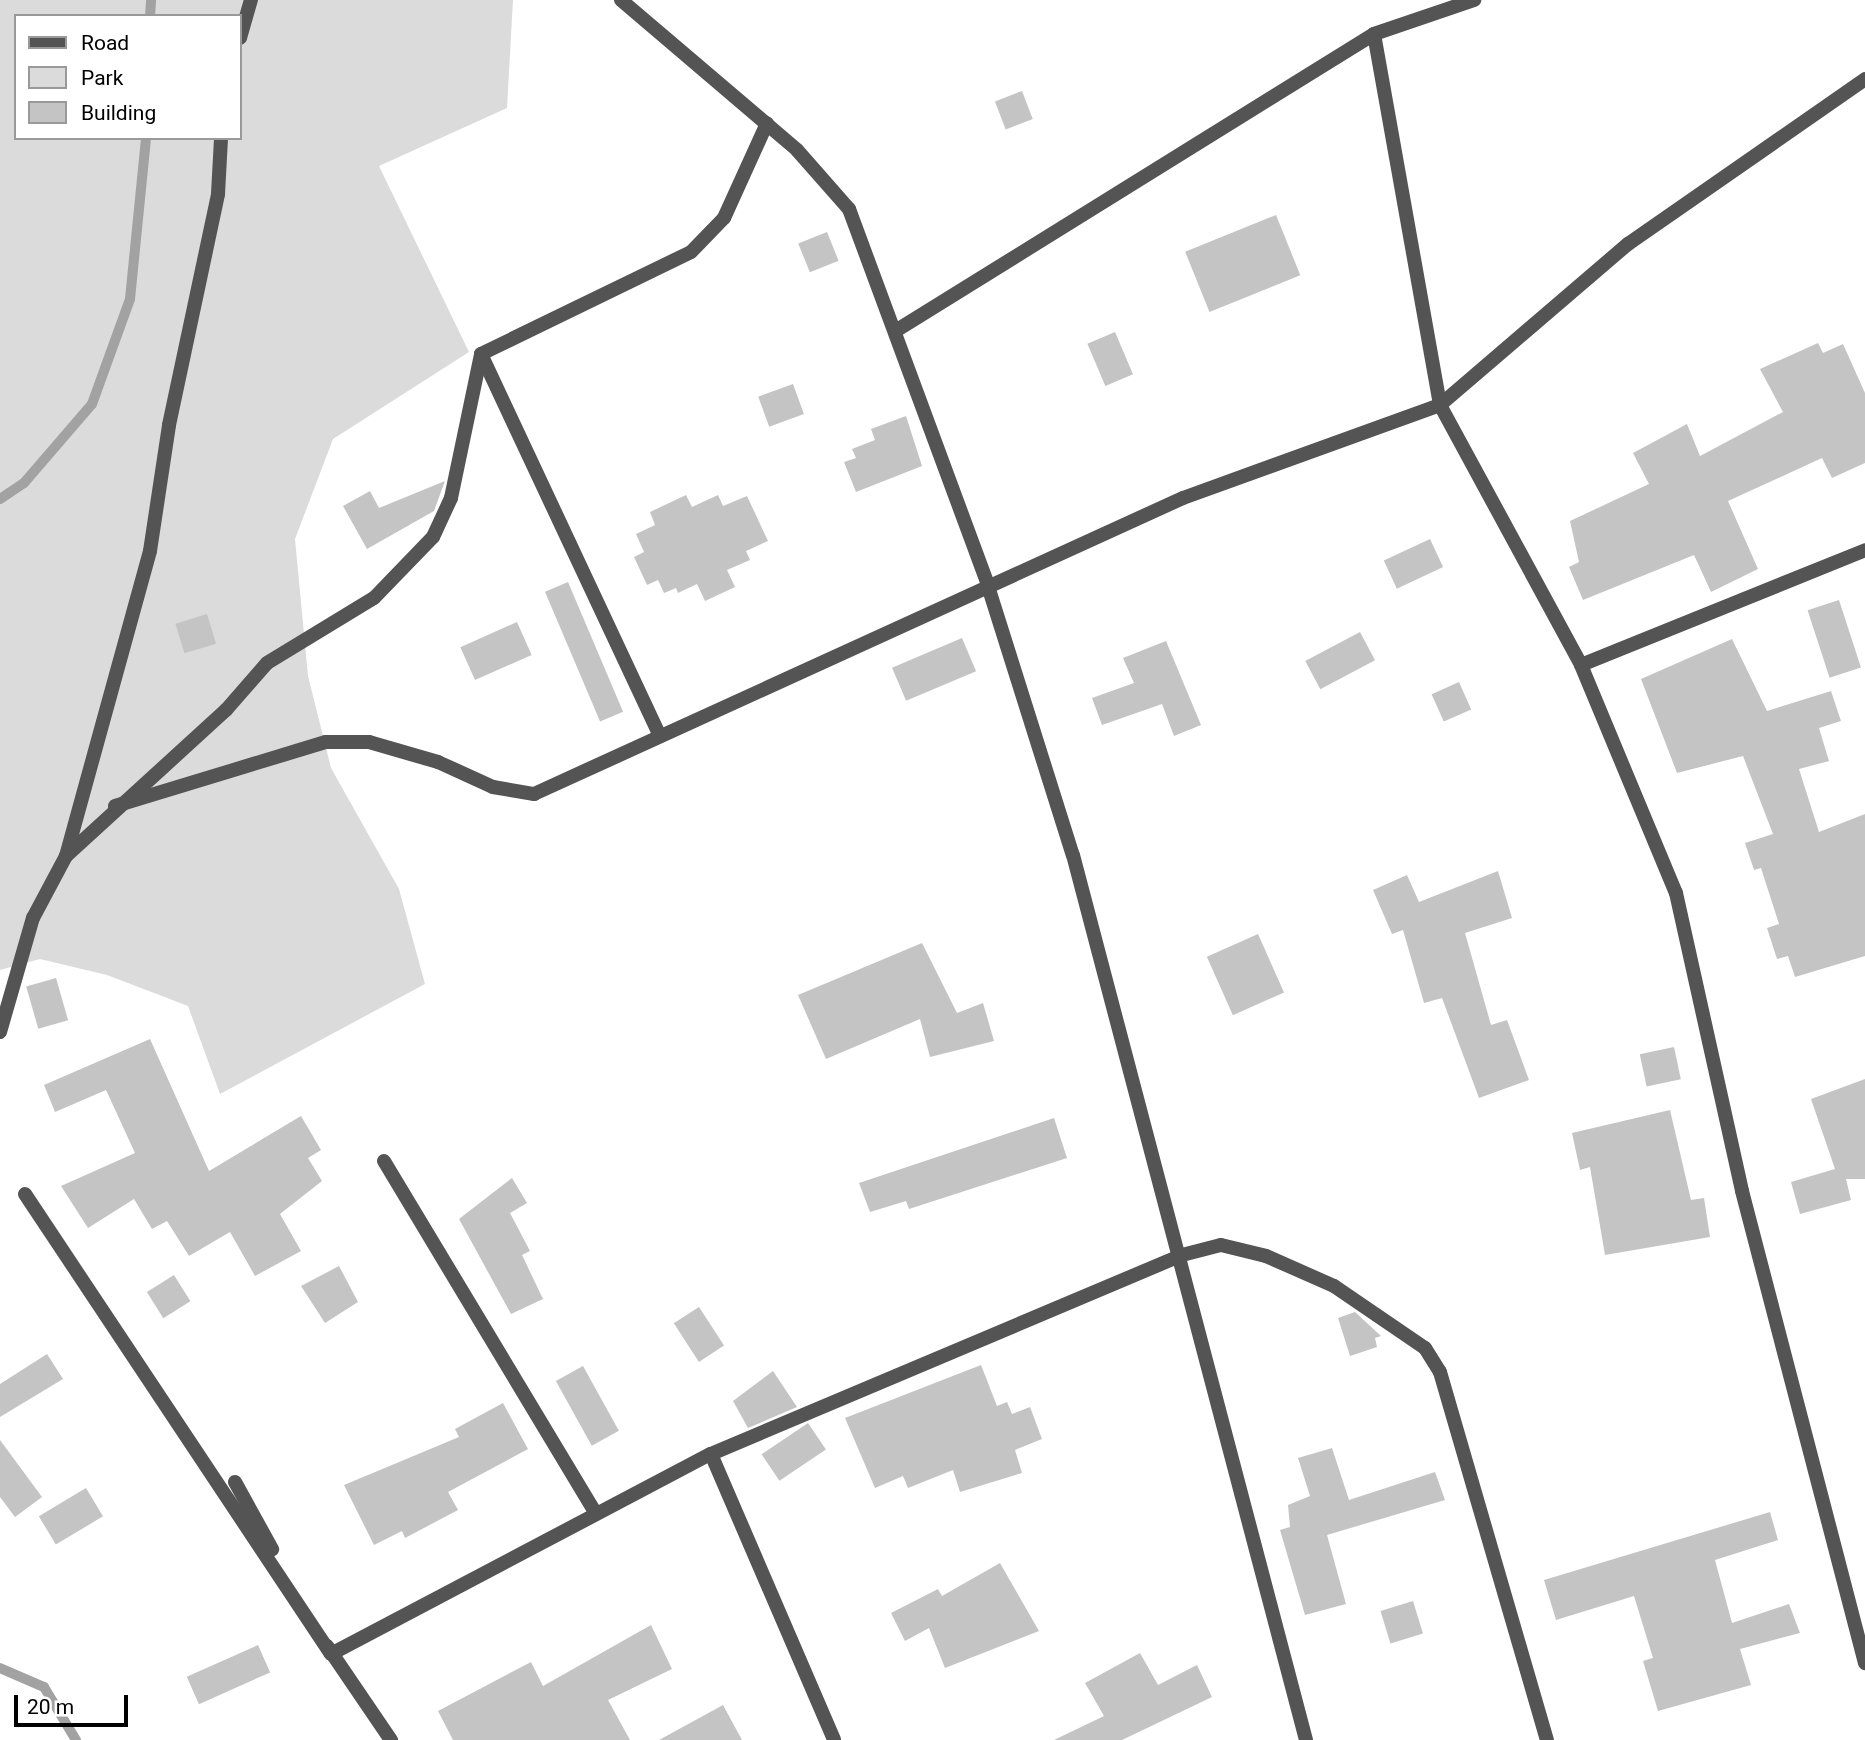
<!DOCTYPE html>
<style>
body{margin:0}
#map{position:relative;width:1865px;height:1740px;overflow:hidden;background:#fff;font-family:Roboto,sans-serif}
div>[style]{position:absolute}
.green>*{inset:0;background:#dbdbdb}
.stream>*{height:10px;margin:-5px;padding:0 5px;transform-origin:5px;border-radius:5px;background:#a2a2a2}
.building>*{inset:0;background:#c4c4c4;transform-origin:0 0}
.minor>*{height:14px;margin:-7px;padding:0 7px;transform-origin:7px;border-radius:7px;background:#545454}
span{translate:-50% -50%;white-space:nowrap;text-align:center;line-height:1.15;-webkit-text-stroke:7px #fff;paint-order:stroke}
.legend{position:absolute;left:14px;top:14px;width:228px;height:126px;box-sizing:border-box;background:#fff;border:2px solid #999;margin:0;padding:9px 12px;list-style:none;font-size:21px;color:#000}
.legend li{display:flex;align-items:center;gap:14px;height:35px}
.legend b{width:35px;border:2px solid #999}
.scale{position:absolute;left:14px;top:1695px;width:114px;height:32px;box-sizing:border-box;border:4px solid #000;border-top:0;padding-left:9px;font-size:21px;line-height:24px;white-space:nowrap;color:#000;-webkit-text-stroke:5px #fff;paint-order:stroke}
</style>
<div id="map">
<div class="green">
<i style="clip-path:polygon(evenodd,0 0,513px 0,507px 108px,379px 166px,469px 352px,333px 439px,295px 539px,308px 676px,331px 768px,399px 889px,425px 984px,220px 1094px,188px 1006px,107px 975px,40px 959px,0 970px,0 0,16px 16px,240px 16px,240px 138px,16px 138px,16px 16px)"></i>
</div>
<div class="stream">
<i style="left:150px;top:16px;width:16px;rotate:-86deg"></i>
<i style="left:0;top:499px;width:29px;rotate:-34deg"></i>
<i style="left:24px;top:483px;width:104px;rotate:-49.3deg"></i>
<i style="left:92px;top:404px;width:112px;rotate:-70.1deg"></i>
<i style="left:130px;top:299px;width:162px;rotate:-84.3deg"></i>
<i style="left:0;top:1668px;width:48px;rotate:23.4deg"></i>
<i style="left:44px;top:1687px;width:62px;rotate:58.9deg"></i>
</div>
<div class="building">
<i style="left:1022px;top:91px;width:30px;height:29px;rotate:69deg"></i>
<i style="left:1276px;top:215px;width:65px;height:98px;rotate:68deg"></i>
<i style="left:827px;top:232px;width:31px;height:31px;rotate:68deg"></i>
<i style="left:1115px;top:332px;width:46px;height:30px;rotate:67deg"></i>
<i style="clip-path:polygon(1818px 343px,1823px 353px,1843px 344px,1865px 393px,1865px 463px,1832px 478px,1822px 458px,1728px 501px,1758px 569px,1711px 592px,1694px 555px,1583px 600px,1569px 567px,1579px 562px,1570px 521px,1649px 484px,1633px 453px,1687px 424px,1700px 456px,1783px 412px,1760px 369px)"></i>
<i style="left:793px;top:384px;width:32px;height:37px;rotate:70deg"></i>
<i style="clip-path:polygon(906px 416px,922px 466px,856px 492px,844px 462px,856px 458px,852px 449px,875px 440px,871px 429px)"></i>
<i style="clip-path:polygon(445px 481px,434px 511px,367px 549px,343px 506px,370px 491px,379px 508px)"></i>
<i style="clip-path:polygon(686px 495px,692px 507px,718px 495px,723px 506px,747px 496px,768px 541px,746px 551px,750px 560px,727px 570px,735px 587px,705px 601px,697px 584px,678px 593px,676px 588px,664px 593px,658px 580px,647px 585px,634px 557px,644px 552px,636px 534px,655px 525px,650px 512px)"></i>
<i style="left:1430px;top:539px;width:31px;height:51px;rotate:65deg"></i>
<i style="left:568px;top:582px;width:141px;height:25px;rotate:67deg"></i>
<i style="left:1839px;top:600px;width:71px;height:33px;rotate:72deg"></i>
<i style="left:207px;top:614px;width:31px;height:33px;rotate:73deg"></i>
<i style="left:517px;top:622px;width:36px;height:62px;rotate:66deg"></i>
<i style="left:1360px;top:632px;width:32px;height:62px;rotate:62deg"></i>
<i style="left:962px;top:638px;width:36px;height:76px;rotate:67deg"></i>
<i style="clip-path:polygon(1732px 639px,1767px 711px,1831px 691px,1841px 721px,1819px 728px,1829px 761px,1799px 769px,1819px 832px,1865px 814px,1865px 956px,1795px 977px,1788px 956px,1777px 959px,1767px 928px,1779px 924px,1761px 868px,1754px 870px,1745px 843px,1773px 834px,1743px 756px,1677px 773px,1641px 679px)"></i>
<i style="clip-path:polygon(1166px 641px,1201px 725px,1174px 736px,1162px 704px,1102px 725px,1092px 698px,1134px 683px,1123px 658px)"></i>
<i style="left:1459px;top:682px;width:30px;height:30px;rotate:66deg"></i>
<i style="clip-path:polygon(1498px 871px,1512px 918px,1465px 933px,1491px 1025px,1507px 1020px,1529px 1080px,1479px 1098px,1442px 998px,1424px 1003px,1403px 930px,1392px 934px,1373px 890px,1407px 875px,1419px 902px)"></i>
<i style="left:1258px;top:934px;width:64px;height:56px;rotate:66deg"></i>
<i style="clip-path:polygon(922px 943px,957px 1013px,983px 1003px,994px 1041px,930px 1057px,920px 1019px,826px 1059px,798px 995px)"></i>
<i style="left:56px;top:978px;width:44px;height:31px;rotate:74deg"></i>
<i style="clip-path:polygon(150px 1039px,209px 1171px,301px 1116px,321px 1150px,308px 1158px,322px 1181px,280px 1214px,301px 1251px,255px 1276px,230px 1232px,189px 1256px,167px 1221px,152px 1229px,134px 1199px,88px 1228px,61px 1186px,135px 1153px,106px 1090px,55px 1112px,44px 1085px)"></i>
<i style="left:1674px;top:1047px;width:33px;height:35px;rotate:78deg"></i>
<i style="clip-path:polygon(1865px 1079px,1865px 1179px,1846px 1179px,1851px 1200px,1800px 1214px,1791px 1182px,1835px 1169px,1811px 1099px)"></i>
<i style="clip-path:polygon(1670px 1110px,1691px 1200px,1704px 1198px,1710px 1237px,1605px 1255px,1590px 1167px,1580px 1170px,1572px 1133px)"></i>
<i style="clip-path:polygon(1054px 1118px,1067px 1158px,909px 1209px,906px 1201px,870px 1212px,859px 1183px)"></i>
<i style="clip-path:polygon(512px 1178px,527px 1203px,510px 1213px,530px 1251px,522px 1255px,543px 1299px,511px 1314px,459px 1219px)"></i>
<i style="clip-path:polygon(339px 1266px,358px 1302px,325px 1323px,301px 1286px)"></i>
<i style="left:174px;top:1275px;width:31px;height:32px;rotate:58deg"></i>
<i style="left:699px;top:1307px;width:46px;height:30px;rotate:57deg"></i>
<i style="clip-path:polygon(1355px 1312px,1381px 1336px,1375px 1338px,1377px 1347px,1350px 1356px,1338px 1318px)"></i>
<i style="clip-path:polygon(47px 1354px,63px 1379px,0 1417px,0 1384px)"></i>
<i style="clip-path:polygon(981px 1365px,997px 1406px,1007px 1402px,1012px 1414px,1030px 1407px,1042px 1439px,1015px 1450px,1022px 1473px,960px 1492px,953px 1470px,908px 1488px,903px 1476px,875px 1488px,845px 1418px)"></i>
<i style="left:583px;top:1366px;width:74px;height:31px;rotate:61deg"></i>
<i style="clip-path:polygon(773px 1371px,797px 1407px,748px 1428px,733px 1401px)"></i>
<i style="clip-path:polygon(503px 1403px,528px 1449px,448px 1492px,458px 1510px,405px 1538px,402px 1531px,374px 1545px,344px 1485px,459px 1437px,455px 1429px)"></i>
<i style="left:808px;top:1423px;width:32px;height:56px;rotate:56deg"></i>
<i style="clip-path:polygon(0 1440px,42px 1497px,15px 1517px,0 1497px)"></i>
<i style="clip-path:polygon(1332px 1448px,1349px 1500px,1435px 1472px,1445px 1500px,1327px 1535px,1346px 1604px,1305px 1615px,1280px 1530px,1290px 1527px,1288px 1505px,1310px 1496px,1298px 1458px)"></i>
<i style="left:86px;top:1488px;width:33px;height:55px;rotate:59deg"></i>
<i style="clip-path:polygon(1770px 1512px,1778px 1540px,1715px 1560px,1732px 1623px,1789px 1604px,1800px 1633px,1740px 1649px,1751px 1685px,1658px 1711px,1643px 1661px,1653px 1658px,1634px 1596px,1556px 1620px,1544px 1580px)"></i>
<i style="clip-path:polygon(1000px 1563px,1039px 1631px,945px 1668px,929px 1628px,905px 1641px,891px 1613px,938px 1589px,942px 1596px)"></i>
<i style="left:1413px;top:1601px;width:34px;height:34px;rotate:73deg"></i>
<i style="clip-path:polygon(651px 1625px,672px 1669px,608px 1700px,630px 1740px,453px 1740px,438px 1711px,531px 1662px,543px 1686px)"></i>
<i style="left:258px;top:1645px;width:30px;height:78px;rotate:66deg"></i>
<i style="clip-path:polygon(1140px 1653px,1158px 1685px,1197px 1665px,1212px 1697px,1122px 1740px,1054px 1740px,1104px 1716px,1085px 1683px)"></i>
<i style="clip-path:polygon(723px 1705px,742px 1740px,659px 1740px)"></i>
</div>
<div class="minor">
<i style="left:621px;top:0;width:231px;rotate:40.4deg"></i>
<i style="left:797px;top:150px;width:79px;rotate:48.6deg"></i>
<i style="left:849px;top:209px;width:399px;rotate:69.7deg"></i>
<i style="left:987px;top:583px;width:285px;rotate:72.5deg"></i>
<i style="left:1073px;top:855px;width:915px;rotate:75.25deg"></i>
<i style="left:1374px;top:34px;width:377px;rotate:79.9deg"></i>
<i style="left:1440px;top:405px;width:296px;rotate:61.5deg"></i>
<i style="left:1581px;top:665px;width:247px;rotate:67.4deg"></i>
<i style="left:1676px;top:893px;width:305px;rotate:77.5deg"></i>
<i style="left:1742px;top:1191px;width:488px;rotate:75.4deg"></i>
<i style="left:240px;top:38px;width:40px;rotate:-74deg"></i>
<i style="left:897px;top:330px;width:561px;rotate:-31.82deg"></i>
<i style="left:1374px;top:34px;width:106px;rotate:-18.8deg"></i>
<i style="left:481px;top:354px;width:422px;rotate:64.9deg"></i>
<i style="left:1581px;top:665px;width:306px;rotate:-22deg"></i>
<i style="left:115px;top:806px;width:220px;rotate:-16.9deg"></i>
<i style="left:326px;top:742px;width:43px"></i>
<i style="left:369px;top:742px;width:72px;rotate:16.2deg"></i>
<i style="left:438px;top:762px;width:60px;rotate:24.4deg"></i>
<i style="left:493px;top:787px;width:42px;rotate:9.7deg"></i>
<i style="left:534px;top:794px;width:713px;rotate:-24.52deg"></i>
<i style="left:1183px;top:498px;width:273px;rotate:-19.9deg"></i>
<i style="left:1440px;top:405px;width:248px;rotate:-40.6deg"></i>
<i style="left:1628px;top:244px;width:289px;rotate:-34.8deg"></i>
<i style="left:66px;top:856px;width:217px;rotate:-42.4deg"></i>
<i style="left:226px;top:710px;width:62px;rotate:-48.9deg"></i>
<i style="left:267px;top:663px;width:125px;rotate:-31.3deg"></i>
<i style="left:374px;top:598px;width:85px;rotate:-46deg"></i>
<i style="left:433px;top:537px;width:43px;rotate:-65.2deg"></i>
<i style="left:451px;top:498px;width:147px;rotate:-78.2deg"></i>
<i style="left:481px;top:354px;width:233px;rotate:-25.9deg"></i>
<i style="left:691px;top:252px;width:47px;rotate:-45.9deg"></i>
<i style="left:724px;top:218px;width:104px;rotate:-65.6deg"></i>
<i style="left:0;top:1032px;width:119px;rotate:-73.9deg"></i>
<i style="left:33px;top:918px;width:70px;rotate:-62deg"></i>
<i style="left:66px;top:856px;width:316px;rotate:-74.6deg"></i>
<i style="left:150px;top:551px;width:127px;rotate:-81.4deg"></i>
<i style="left:169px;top:425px;width:236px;rotate:-78deg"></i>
<i style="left:218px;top:194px;width:56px;rotate:-86.9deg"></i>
<i style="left:384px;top:1161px;width:410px;rotate:59deg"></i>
<i style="left:25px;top:1194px;width:552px;rotate:56.37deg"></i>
<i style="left:331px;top:1654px;width:429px;rotate:-27.8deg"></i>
<i style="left:711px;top:1454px;width:511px;rotate:-22.9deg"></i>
<i style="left:1182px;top:1255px;width:40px;rotate:-14.4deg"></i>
<i style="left:1221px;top:1245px;width:46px;rotate:13.7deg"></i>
<i style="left:1266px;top:1256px;width:74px;rotate:23.8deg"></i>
<i style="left:1334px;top:1286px;width:110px;rotate:34.3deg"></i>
<i style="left:1425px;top:1348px;width:28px;rotate:58deg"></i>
<i style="left:1440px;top:1372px;width:383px;rotate:73.8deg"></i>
<i style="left:711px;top:1454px;width:311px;rotate:66.7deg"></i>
<i style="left:235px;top:1482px;width:77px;rotate:61.1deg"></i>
<i style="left:327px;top:1646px;width:114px;rotate:55.8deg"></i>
</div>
<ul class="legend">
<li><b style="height:9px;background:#545454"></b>Road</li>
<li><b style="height:19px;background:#dbdbdb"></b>Park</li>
<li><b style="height:19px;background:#c4c4c4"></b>Building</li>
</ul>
<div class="scale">20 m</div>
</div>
